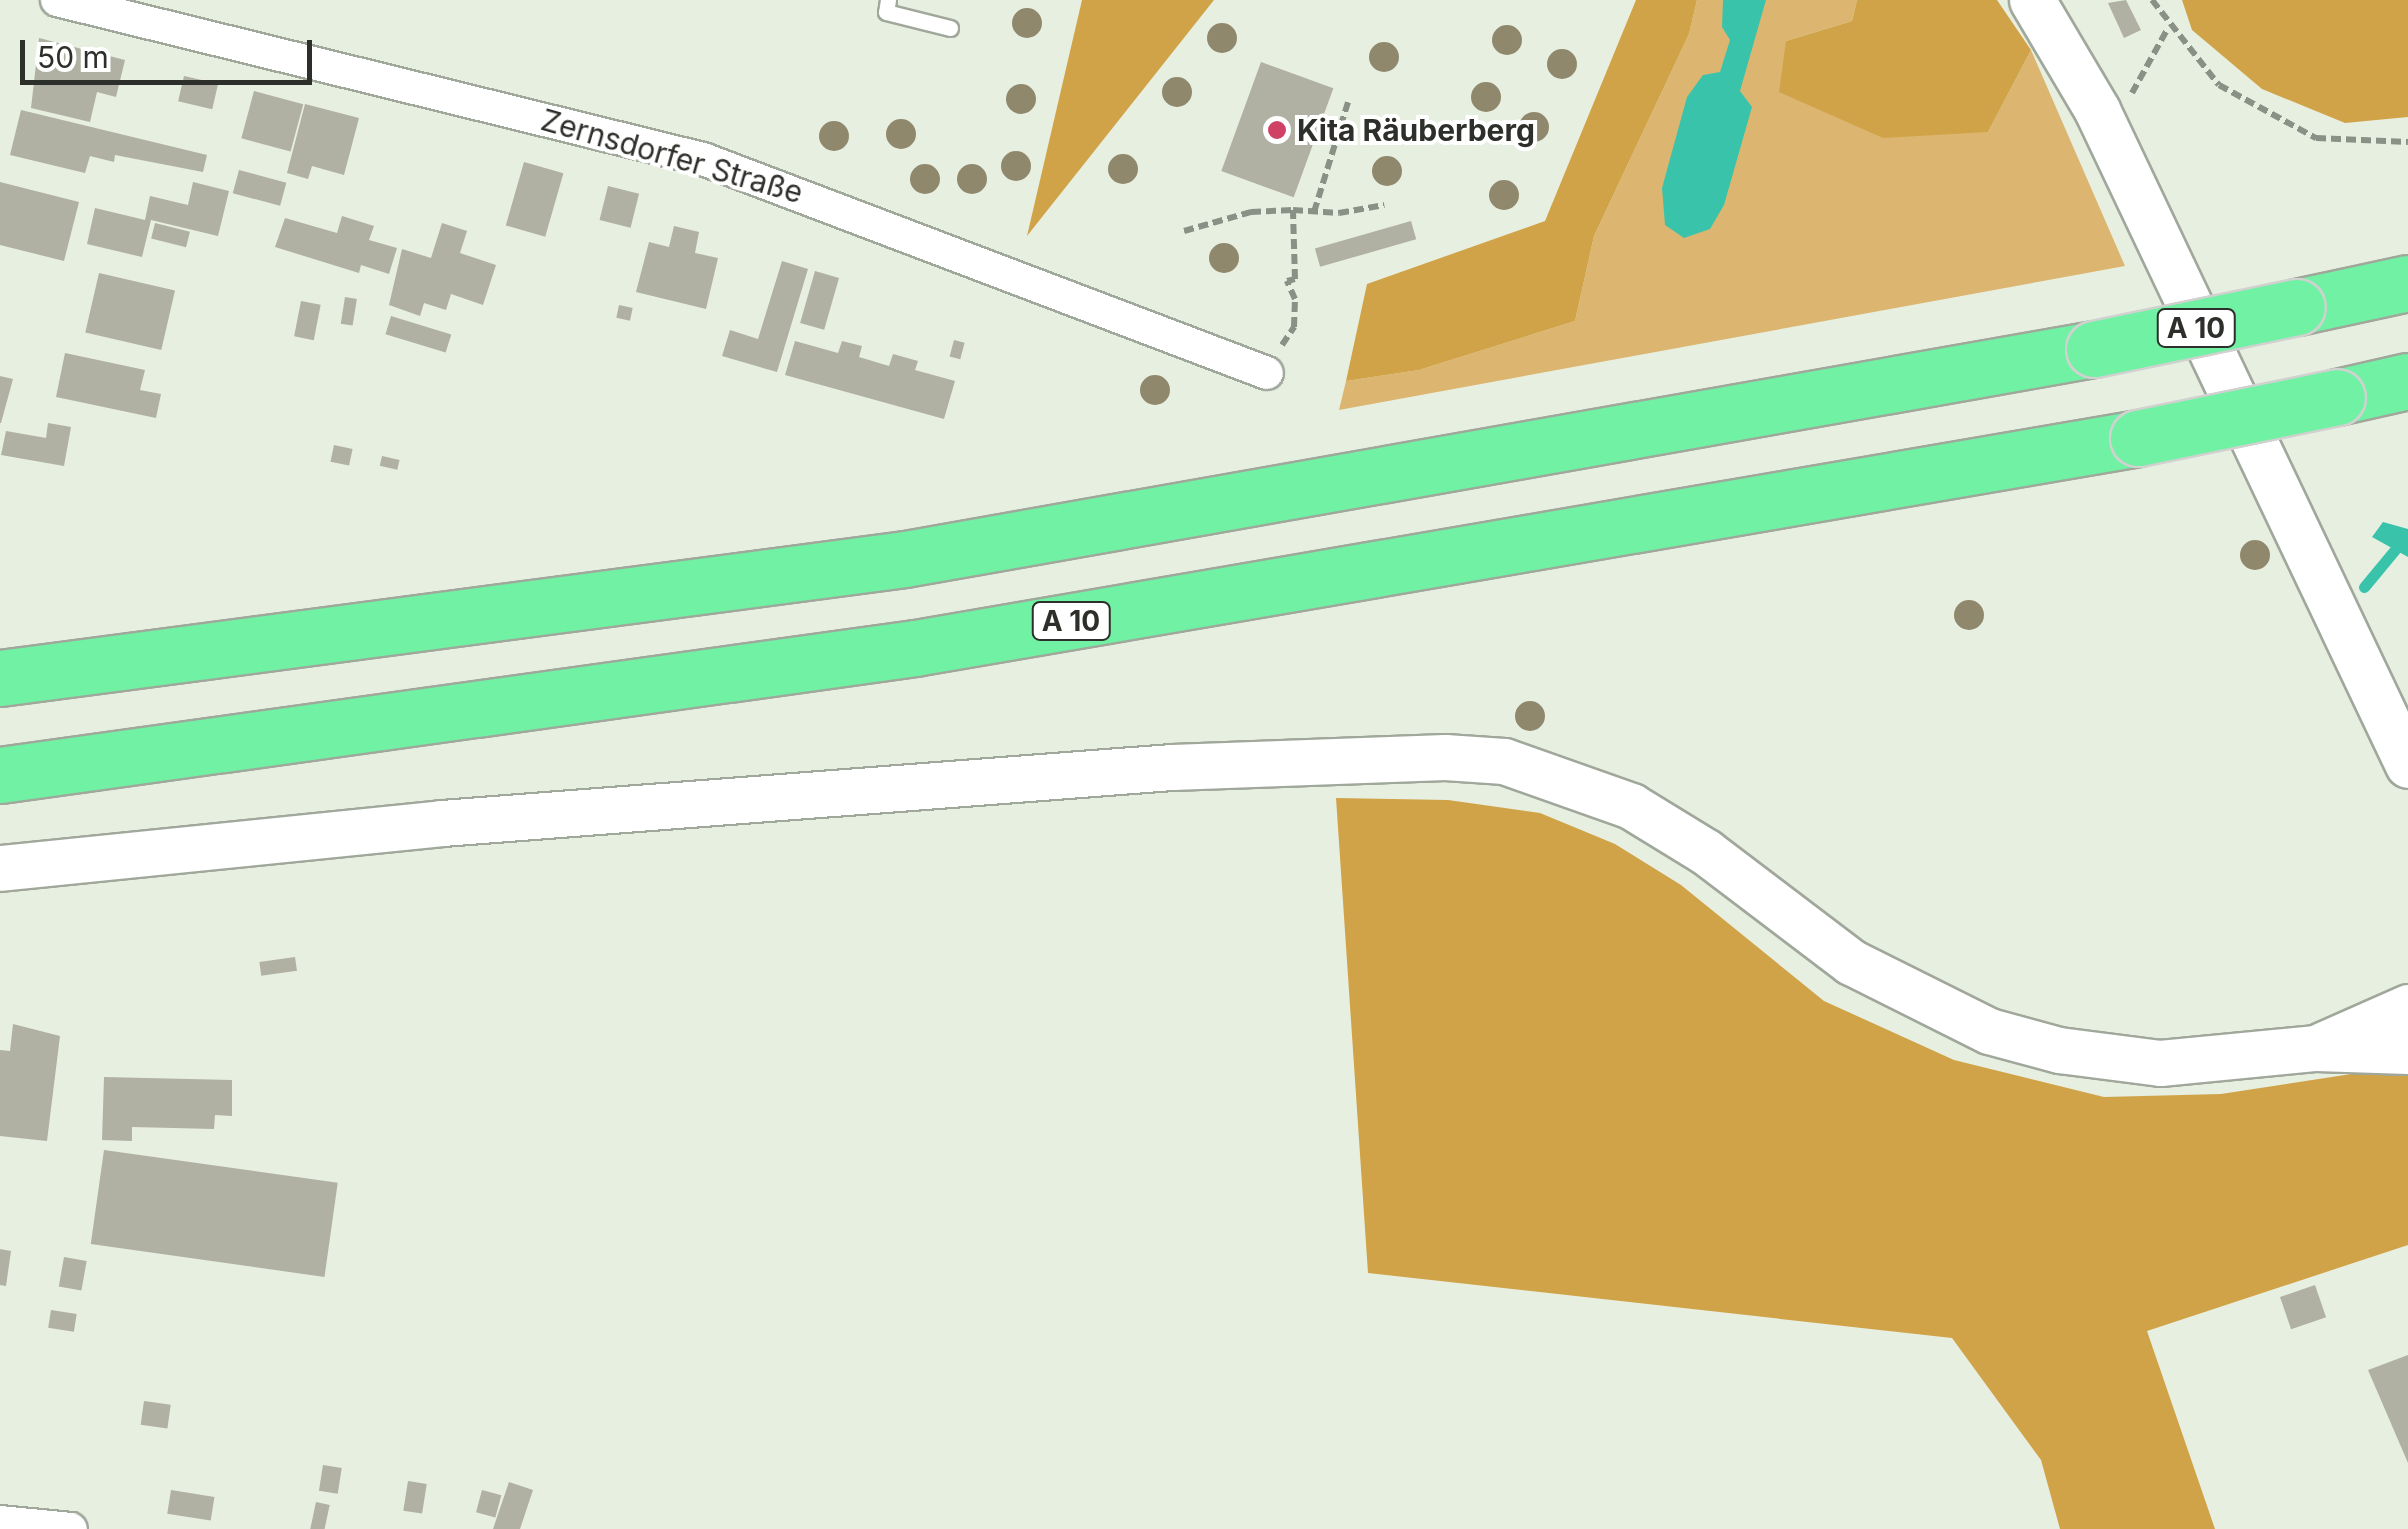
<!DOCTYPE html>
<meta charset="utf-8">
<style>
body{margin:0}
#map{position:relative;width:2408px;height:1529px;overflow:hidden;background:#e7efe1;font-family:Inter,sans-serif}
div>[style]{position:absolute}
.green>*{inset:0;background:#dcb670}
.forest>*{inset:0;background:#d1a348}
.water>*{inset:0;background:#39c3ab}
.stream>*{height:11px;margin:-5.5px;padding:0 5.5px;transform-origin:5.5px;border-radius:5.5px;background:#39c3ab}
.building>*{inset:0;background:#b0b0a3;transform-origin:0 0}
.path>*{height:6px;margin-top:-3px;transform-origin:0;background:repeating-linear-gradient(90deg,#8b9087 0 10px,transparent 0 15px)}
.roads{filter:drop-shadow(2px 0 #a0a79b) drop-shadow(-2px 0 #a0a79b) drop-shadow(0 2px #a0a79b) drop-shadow(0 -2px #a0a79b)}
.lane>*{height:15px;margin:-7.5px;padding:0 7.5px;transform-origin:7.5px;border-radius:7.5px;background:#fff}
.street>*{height:32px;margin:-16px;padding:0 16px;transform-origin:16px;border-radius:16px;background:#fff}
.secondary>*{height:45px;margin:-22.5px;padding:0 22.5px;transform-origin:22.5px;border-radius:22.5px;background:#fff}
.highway>*{height:55px;margin:-27.5px;padding:0 27.5px;transform-origin:27.5px;border-radius:27.5px;background:#70f1a3}
.bridges{filter:drop-shadow(2px 0 #d1d1d0) drop-shadow(-2px 0 #d1d1d0) drop-shadow(0 2px #d1d1d0) drop-shadow(0 -2px #d1d1d0)}
.highway-bridge>*{height:55px;margin:-27.5px;padding:0 27.5px;transform-origin:27.5px;border-radius:27.5px;background:#70f1a3}
.trees>*{width:30px;height:30px;margin:-15px;border-radius:50%;background:#8f886c}
.dots>*{width:28px;height:28px;translate:-50% -50%;box-sizing:border-box;border:5px solid #fff;border-radius:50%}
span{translate:-50% -50%;white-space:nowrap;text-align:center;line-height:1.15;-webkit-text-stroke:8px #fff;paint-order:stroke}
.shield-label span{padding:2px 8px;background:#fff;border:2px solid;border-radius:8px;-webkit-text-stroke-width:0}
.shield-label{font-size:28px;color:#2d2f2a;font-weight:700}
.poi-label{font-size:30px;color:#2d2f2a;font-weight:700}
.left{translate:0 -50%;text-align:left}
.street-label{font-size:30px;color:#2d2f2a}
.scale{position:absolute;left:20px;top:40px;width:292px;height:45px;box-sizing:border-box;border:5px solid #2d2f2a;border-top:0;padding-left:12px;font-size:30px;line-height:35px;white-space:nowrap;color:#2d2f2a;-webkit-text-stroke:8px #fff;paint-order:stroke}
</style>
<div id="map">
<div class="green">
<i style="clip-path:polygon(1697px 0,1857px 0,1852px 21px,1786px 41px,1988px 132px,2031px 50px,2125px 266px,1339px 410px,1346px 381px,1419px 370px,1575px 321px,1594px 236px,1689px 34px)"></i>
</div>
<div class="forest">
<i style="clip-path:polygon(1082px 0,1214px 0,1027px 236px)"></i>
<i style="clip-path:polygon(1636px 0,1697px 0,1689px 34px,1594px 236px,1575px 321px,1419px 370px,1346px 381px,1367px 284px,1545px 221px)"></i>
<i style="clip-path:polygon(1857px 0,1997px 0,2031px 50px,1988px 132px,1883px 138px,1779px 92px,1786px 41px,1852px 21px)"></i>
<i style="clip-path:polygon(2182px 0,2408px 0,2408px 117px,2345px 123px,2262px 89px,2192px 30px)"></i>
<i style="clip-path:polygon(1336px 798px,1448px 800px,1540px 813px,1615px 844px,1681px 885px,1824px 1001px,1954px 1060px,2104px 1097px,2221px 1094px,2384px 1069px,2408px 1074px,2408px 1245px,2147px 1331px,2215px 1529px,2060px 1529px,2041px 1460px,1952px 1338px,1368px 1273px)"></i>
</div>
<div class="water">
<i style="clip-path:polygon(1723px 0,1766px 0,1740px 91px,1752px 107px,1724px 205px,1710px 229px,1684px 238px,1665px 225px,1662px 188px,1687px 97px,1703px 75px,1720px 72px,1730px 40px,1722px 27px)"></i>
<i style="clip-path:polygon(2383px 522px,2408px 529px,2408px 557px,2372px 537px)"></i>
</div>
<div class="stream">
<i style="left:2364px;top:587px;width:61px;rotate:-50.3deg"></i>
</div>
<div class="building">
<i style="clip-path:polygon(2126px 0,2141px 30px,2124px 38px,2108px 3px)"></i>
<i style="clip-path:polygon(39px 38px,125px 60px,116px 97px,97px 92px,90px 122px,31px 108px)"></i>
<i style="left:1261px;top:62px;width:77px;height:116px;rotate:20deg"></i>
<i style="left:184px;top:76px;width:35px;height:26px;rotate:13deg"></i>
<i style="left:254px;top:91px;width:51px;height:49px;rotate:15deg"></i>
<i style="clip-path:polygon(305px 104px,359px 118px,344px 175px,312px 166px,308px 179px,287px 173px)"></i>
<i style="clip-path:polygon(21px 110px,207px 155px,203px 172px,115px 155px,114px 162px,90px 156px,85px 173px,10px 155px)"></i>
<i style="left:1372px;top:118px;width:21px;height:21px;rotate:17deg"></i>
<i style="left:524px;top:162px;width:41px;height:66px;rotate:16deg"></i>
<i style="left:239px;top:170px;width:49px;height:24px;rotate:15deg"></i>
<i style="clip-path:polygon(0 182px,79px 202px,64px 261px,0 245px)"></i>
<i style="clip-path:polygon(193px 182px,229px 191px,218px 236px,151px 220px,142px 257px,87px 244px,95px 208px,145px 220px,150px 196px,188px 205px)"></i>
<i style="left:608px;top:186px;width:32px;height:35px;rotate:14deg"></i>
<i style="clip-path:polygon(342px 216px,374px 226px,369px 240px,397px 248px,389px 274px,361px 265px,359px 273px,275px 247px,285px 218px,337px 233px)"></i>
<i style="left:1411px;top:221px;width:19px;height:100px;rotate:74deg"></i>
<i style="left:155px;top:223px;width:36px;height:16px;rotate:14deg"></i>
<i style="clip-path:polygon(442px 223px,467px 231px,460px 253px,496px 265px,483px 305px,451px 294px,446px 310px,424px 303px,420px 316px,389px 305px,402px 249px,431px 258px)"></i>
<i style="clip-path:polygon(674px 226px,699px 232px,695px 253px,718px 258px,706px 309px,636px 292px,649px 242px,669px 247px)"></i>
<i style="clip-path:polygon(782px 261px,808px 269px,777px 372px,722px 356px,730px 330px,758px 339px)"></i>
<i style="left:815px;top:271px;width:25px;height:54px;rotate:16deg"></i>
<i style="left:99px;top:273px;width:78px;height:61px;rotate:13deg"></i>
<i style="left:345px;top:297px;width:12px;height:27px;rotate:9deg"></i>
<i style="left:301px;top:301px;width:20px;height:36px;rotate:11deg"></i>
<i style="left:619px;top:305px;width:14px;height:13px;rotate:12deg"></i>
<i style="left:391px;top:316px;width:63px;height:19px;rotate:17deg"></i>
<i style="left:954px;top:340px;width:11px;height:17px;rotate:15deg"></i>
<i style="clip-path:polygon(795px 341px,838px 353px,842px 341px,862px 346px,859px 357px,889px 366px,893px 354px,918px 361px,915px 370px,955px 381px,944px 419px,785px 375px)"></i>
<i style="clip-path:polygon(65px 353px,145px 370px,140px 390px,161px 394px,156px 418px,56px 397px)"></i>
<i style="clip-path:polygon(0 376px,13px 379px,1px 423px,0 423px)"></i>
<i style="clip-path:polygon(48px 423px,71px 427px,64px 466px,1px 455px,6px 431px,46px 438px)"></i>
<i style="left:334px;top:445px;width:19px;height:17px;rotate:12deg"></i>
<i style="left:382px;top:456px;width:18px;height:10px;rotate:13deg"></i>
<i style="left:295px;top:957px;width:14px;height:36px;rotate:82deg"></i>
<i style="clip-path:polygon(13px 1024px,60px 1036px,47px 1141px,0 1136px,0 1050px,10px 1051px)"></i>
<i style="clip-path:polygon(104px 1077px,232px 1080px,232px 1116px,215px 1115px,214px 1129px,132px 1127px,132px 1141px,102px 1140px)"></i>
<i style="left:104px;top:1150px;width:236px;height:95px;rotate:8deg"></i>
<i style="clip-path:polygon(0 1249px,11px 1251px,6px 1286px,0 1285px)"></i>
<i style="left:64px;top:1257px;width:23px;height:30px;rotate:10deg"></i>
<i style="left:2315px;top:1285px;width:34px;height:37px;rotate:71deg"></i>
<i style="left:51px;top:1310px;width:26px;height:18px;rotate:9deg"></i>
<i style="clip-path:polygon(2408px 1355px,2408px 1463px,2368px 1370px)"></i>
<i style="left:144px;top:1401px;width:27px;height:24px;rotate:8deg"></i>
<i style="left:323px;top:1465px;width:19px;height:26px;rotate:9deg"></i>
<i style="left:408px;top:1481px;width:19px;height:30px;rotate:9deg"></i>
<i style="clip-path:polygon(509px 1482px,533px 1490px,520px 1529px,493px 1529px)"></i>
<i style="left:171px;top:1490px;width:44px;height:24px;rotate:9deg"></i>
<i style="left:482px;top:1490px;width:20px;height:23px;rotate:15deg"></i>
<i style="left:316px;top:1502px;width:14px;height:28px;rotate:12deg"></i>
</div>
<div class="path">
<i style="left:2152px;top:0;width:108px;rotate:51.8deg"></i>
<i style="left:2219px;top:85px;width:111px;rotate:28.7deg"></i>
<i style="left:2316px;top:138px;width:92px;rotate:2.5deg"></i>
<i style="left:2132px;top:93px;width:74px;rotate:-61deg"></i>
<i style="left:1314px;top:212px;width:115px;rotate:-72.8deg"></i>
<i style="left:1184px;top:231px;width:70px;rotate:-15.8deg"></i>
<i style="left:1251px;top:212px;width:42px;rotate:-2.7deg"></i>
<i style="left:1282px;top:345px;width:22px;rotate:-56deg"></i>
<i style="left:1294px;top:327px;width:28px;rotate:-88deg"></i>
<i style="left:1295px;top:299px;width:20px;rotate:-114deg"></i>
<i style="left:1287px;top:281px;width:8px;rotate:-14deg"></i>
<i style="left:1295px;top:279px;width:69px;rotate:-91.7deg"></i>
<i style="left:1293px;top:210px;width:46px;rotate:3.7deg"></i>
<i style="left:1339px;top:213px;width:46px;rotate:-10.1deg"></i>
</div>
<div class="roads">
<div class="lane">
<i style="left:888px;top:0;width:12px;rotate:99deg"></i>
<i style="left:886px;top:12px;width:66px;rotate:14deg"></i>
</div>
<div class="street">
<i style="left:57px;top:0;width:665px;rotate:13.83deg"></i>
<i style="left:703px;top:159px;width:603px;rotate:20.78deg"></i>
<i style="left:0;top:1522px;width:71px;rotate:5.6deg"></i>
</div>
<div class="secondary">
<i style="left:2032px;top:0;width:128px;rotate:59.4deg"></i>
<i style="left:2097px;top:110px;width:725px;rotate:64.6deg"></i>
<i style="left:0;top:868px;width:444px;rotate:-5.8deg"></i>
<i style="left:442px;top:823px;width:732px;rotate:-4.39deg"></i>
<i style="left:1172px;top:767px;width:273px;rotate:-2.1deg"></i>
<i style="left:1445px;top:757px;width:59px;rotate:3.9deg"></i>
<i style="left:1504px;top:761px;width:135px;rotate:19.5deg"></i>
<i style="left:1631px;top:806px;width:88px;rotate:31.5deg"></i>
<i style="left:1706px;top:852px;width:182px;rotate:37.2deg"></i>
<i style="left:1851px;top:962px;width:154px;rotate:26.6deg"></i>
<i style="left:1989px;top:1031px;width:73px;rotate:15.2deg"></i>
<i style="left:2059px;top:1050px;width:102px;rotate:7.3deg"></i>
<i style="left:2160px;top:1063px;width:157px;rotate:-5.5deg"></i>
<i style="left:2316px;top:1048px;width:92px;rotate:1.9deg"></i>
<i style="left:2322px;top:1045px;width:94px;rotate:-23.8deg"></i>
</div>
<div class="highway">
<i style="left:2297px;top:307px;width:114px;rotate:-12.2deg"></i>
<i style="left:2337px;top:397px;width:73px;rotate:-12.7deg"></i>
<i style="left:0;top:678px;width:913px;rotate:-7.49deg"></i>
<i style="left:905px;top:559px;width:1207px;rotate:-10.02deg"></i>
<i style="left:0;top:775px;width:924px;rotate:-7.9deg"></i>
<i style="left:915px;top:648px;width:1241px;rotate:-9.74deg"></i>
</div>
</div>
<div class="bridges">
<div class="highway-bridge">
<i style="left:2094px;top:349px;width:207px;rotate:-11.7deg"></i>
<i style="left:2138px;top:438px;width:203px;rotate:-11.6deg"></i>
</div>
</div>
<div class="trees">
<i style="left:1027px;top:23px"></i>
<i style="left:1222px;top:38px"></i>
<i style="left:1507px;top:40px"></i>
<i style="left:1384px;top:57px"></i>
<i style="left:1562px;top:64px"></i>
<i style="left:1177px;top:92px"></i>
<i style="left:1486px;top:97px"></i>
<i style="left:1021px;top:99px"></i>
<i style="left:1534px;top:127px"></i>
<i style="left:901px;top:134px"></i>
<i style="left:834px;top:136px"></i>
<i style="left:1016px;top:166px"></i>
<i style="left:1123px;top:169px"></i>
<i style="left:1387px;top:171px"></i>
<i style="left:925px;top:179px"></i>
<i style="left:972px;top:179px"></i>
<i style="left:1504px;top:195px"></i>
<i style="left:1224px;top:258px"></i>
<i style="left:1155px;top:390px"></i>
<i style="left:2255px;top:555px"></i>
<i style="left:1969px;top:615px"></i>
<i style="left:1530px;top:716px"></i>
</div>
<div class="dots">
<i style="left:1277px;top:130px;background:#d04166"></i>
</div>
<div class="shield-label">
<span style="left:2196px;top:328px">A 10</span>
<span style="left:1071px;top:621px">A 10</span>
</div>
<div class="poi-label">
<span class="left" style="left:1297px;top:130px">Kita Räuberberg</span>
</div>
<div class="street-label">
<span style="left:672px;top:156px;rotate:16deg">Zernsdorfer Straße</span>
</div>
<div class="scale">50 m</div>
</div>
